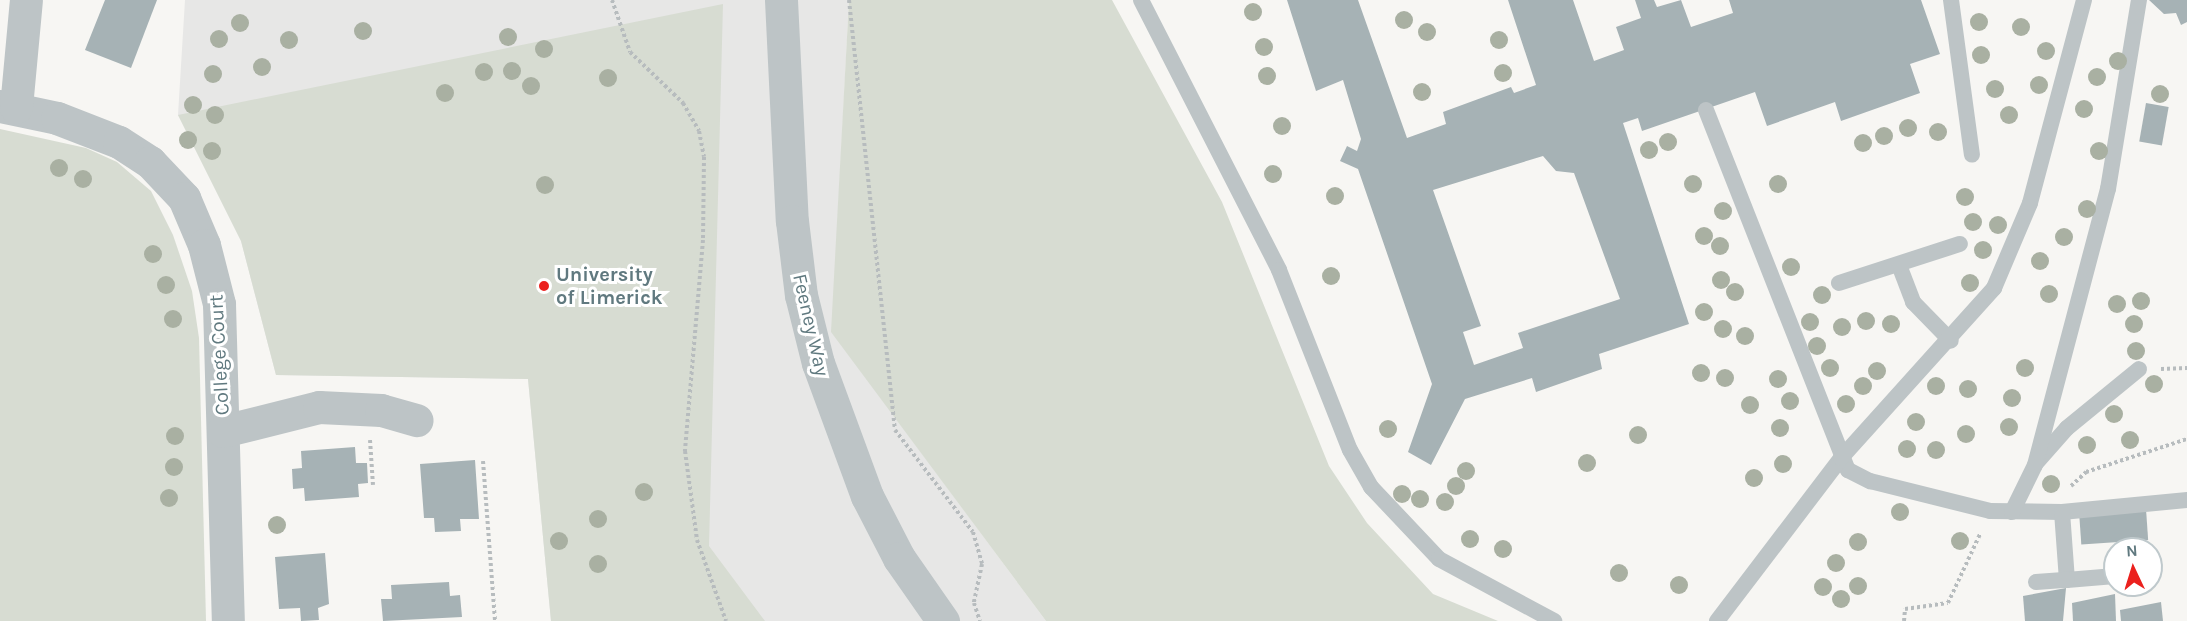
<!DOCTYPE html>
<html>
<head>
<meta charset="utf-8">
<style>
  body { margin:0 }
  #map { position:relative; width:2187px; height:621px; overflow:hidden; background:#f7f6f3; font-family:Karla,sans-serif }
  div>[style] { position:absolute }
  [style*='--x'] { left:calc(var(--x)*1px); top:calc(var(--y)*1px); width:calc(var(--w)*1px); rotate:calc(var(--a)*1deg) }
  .built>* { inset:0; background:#e7e7e6 }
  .green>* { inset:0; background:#d7dcd2 }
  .building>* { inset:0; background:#a6b2b5; transform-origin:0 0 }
  .path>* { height:4px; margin-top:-2px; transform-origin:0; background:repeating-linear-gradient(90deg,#b7bcbe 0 3px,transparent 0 6px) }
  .lane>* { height:16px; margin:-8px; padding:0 8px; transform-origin:8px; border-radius:8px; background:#bdc4c6 }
  .street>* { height:33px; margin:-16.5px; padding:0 16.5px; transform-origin:16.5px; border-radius:16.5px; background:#bdc4c6 }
  .trees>* { width:18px; height:18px; margin:-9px; border-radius:50%; background:#a9b0a2 }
  .dots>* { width:16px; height:16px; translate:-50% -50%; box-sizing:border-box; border:3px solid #fff; border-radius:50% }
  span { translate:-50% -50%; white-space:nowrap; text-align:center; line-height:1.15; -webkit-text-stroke:6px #fff; paint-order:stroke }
  .poi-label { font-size:20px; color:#60797f; font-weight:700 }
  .left { translate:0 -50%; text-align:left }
  .street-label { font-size:20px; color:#60797f }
  .north { position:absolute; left:2103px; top:537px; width:60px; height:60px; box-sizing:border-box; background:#fff; border:2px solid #bfc9cc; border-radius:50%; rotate:356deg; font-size:16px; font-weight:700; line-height:24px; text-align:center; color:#60797f }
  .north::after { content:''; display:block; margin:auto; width:21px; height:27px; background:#eb211e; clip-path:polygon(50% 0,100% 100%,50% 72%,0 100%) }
</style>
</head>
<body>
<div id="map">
  <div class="built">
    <i style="clip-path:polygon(185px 0,849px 0,832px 332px,1046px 621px,551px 621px,528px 379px,276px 375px,241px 241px,178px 115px)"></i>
  </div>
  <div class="green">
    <i style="clip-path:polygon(849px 0,1112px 0,1222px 202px,1329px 466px,1367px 523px,1433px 594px,1498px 621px,1046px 621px,831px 332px)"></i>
    <i style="clip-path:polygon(723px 4px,709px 546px,765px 621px,551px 621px,528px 379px,276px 375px,241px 241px,178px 115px)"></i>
    <i style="clip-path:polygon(0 129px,86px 148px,117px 162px,151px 191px,173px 235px,192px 291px,199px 338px,206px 621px,0 621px)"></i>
  </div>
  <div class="building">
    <i style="clip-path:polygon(105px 0,157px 0,131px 68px,85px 50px)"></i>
    <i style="clip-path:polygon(evenodd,1287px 0,1358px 0,1407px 138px,1446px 124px,1443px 112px,1511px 87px,1514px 93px,1536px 85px,1508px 0,1573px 0,1594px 61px,1624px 50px,1616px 27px,1641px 18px,1635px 0,1654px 0,1657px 7px,1681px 0,1691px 27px,1733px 13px,1729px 0,1921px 0,1940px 54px,1910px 64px,1920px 93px,1841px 121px,1835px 102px,1767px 126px,1755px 92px,1642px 131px,1638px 118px,1623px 123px,1689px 324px,1599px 354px,1602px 369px,1536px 392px,1532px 378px,1465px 399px,1431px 465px,1408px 452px,1432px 384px,1358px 169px,1340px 161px,1347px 146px,1357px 151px,1361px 139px,1343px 80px,1316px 91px,1287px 0,1543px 156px,1556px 171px,1574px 173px,1620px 299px,1518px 333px,1523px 348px,1474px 365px,1463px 332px,1481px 326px,1433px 190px,1543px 156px)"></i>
    <i style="clip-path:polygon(2149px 0,2187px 0,2187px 22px,2181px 25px,2176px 13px,2164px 14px)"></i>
    <i style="left:2146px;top:103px;width:23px;height:39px;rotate:10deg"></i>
    <i style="clip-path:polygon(355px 447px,356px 463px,367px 463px,368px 483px,358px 484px,359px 497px,305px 501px,304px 488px,293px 489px,292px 469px,302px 468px,301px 451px)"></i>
    <i style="clip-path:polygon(475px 460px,479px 519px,460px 519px,461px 531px,435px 532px,434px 518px,424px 518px,420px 464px)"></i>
    <i style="left:2146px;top:509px;width:31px;height:67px;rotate:86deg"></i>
    <i style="clip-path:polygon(325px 553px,329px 604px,318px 608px,319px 620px,301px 621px,300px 608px,279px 609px,275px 557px)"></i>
    <i style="clip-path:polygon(449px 582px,450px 596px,460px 595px,462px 617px,383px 621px,381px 599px,392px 599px,391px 585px)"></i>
    <i style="clip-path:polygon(2066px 588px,2063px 621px,2025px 621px,2023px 596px)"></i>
    <i style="clip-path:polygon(2115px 594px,2116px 621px,2073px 621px,2072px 603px)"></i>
    <i style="clip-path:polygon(2161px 602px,2163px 621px,2121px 621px,2120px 610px)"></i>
  </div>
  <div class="path">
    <i style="--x:612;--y:0;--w:55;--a:70.9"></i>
    <i style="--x:630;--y:52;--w:74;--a:43.9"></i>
    <i style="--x:683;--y:103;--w:32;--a:60"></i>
    <i style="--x:699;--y:131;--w:26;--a:79"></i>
    <i style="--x:704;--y:157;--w:83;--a:90.7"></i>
    <i style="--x:703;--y:240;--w:212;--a:94.9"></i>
    <i style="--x:685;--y:451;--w:90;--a:82.3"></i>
    <i style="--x:697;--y:540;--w:86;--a:70.3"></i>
    <i style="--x:849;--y:0;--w:432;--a:83.9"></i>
    <i style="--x:895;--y:430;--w:128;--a:52.6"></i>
    <i style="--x:973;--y:532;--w:33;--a:74"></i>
    <i style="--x:982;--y:564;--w:40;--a:102"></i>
    <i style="--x:974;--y:603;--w:19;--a:72"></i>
    <i style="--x:2161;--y:369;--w:26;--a:-2"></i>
    <i style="--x:370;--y:440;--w:45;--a:86.2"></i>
    <i style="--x:483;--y:461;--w:160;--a:85.7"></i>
    <i style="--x:2071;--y:486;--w:21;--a:-43"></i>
    <i style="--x:2086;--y:472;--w:106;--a:-18.1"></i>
    <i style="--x:1904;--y:621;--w:12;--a:-85"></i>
    <i style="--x:1905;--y:609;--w:43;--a:-7.9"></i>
    <i style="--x:1948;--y:603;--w:76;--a:-65.1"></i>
  </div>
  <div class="lane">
    <i style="--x:1141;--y:0;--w:303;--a:62.9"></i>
    <i style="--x:1279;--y:270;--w:193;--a:68.5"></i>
    <i style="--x:1350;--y:450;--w:43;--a:60.4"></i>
    <i style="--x:1371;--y:487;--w:99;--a:46.6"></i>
    <i style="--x:1439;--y:559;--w:131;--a:28.3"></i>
    <i style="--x:1951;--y:0;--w:156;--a:82.3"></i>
    <i style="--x:1706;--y:110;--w:387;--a:68.5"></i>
    <i style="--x:1848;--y:470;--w:25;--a:27"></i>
    <i style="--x:1870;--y:481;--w:124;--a:14"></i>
    <i style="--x:1990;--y:511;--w:72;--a:0.8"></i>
    <i style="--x:2062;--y:512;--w:126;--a:-5.5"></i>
    <i style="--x:1899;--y:265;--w:40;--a:69"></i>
    <i style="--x:1913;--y:302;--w:54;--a:45.7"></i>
    <i style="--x:1839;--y:283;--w:127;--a:-17.9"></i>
    <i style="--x:2037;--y:462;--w:45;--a:-48.6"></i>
    <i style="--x:2067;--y:428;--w:93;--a:-39.3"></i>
    <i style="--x:2012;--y:512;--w:52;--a:-63.9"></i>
    <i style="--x:2035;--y:465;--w:285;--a:-75.2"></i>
    <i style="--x:2108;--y:189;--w:192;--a:-80.7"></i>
    <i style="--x:2062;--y:512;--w:68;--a:85.8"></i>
    <i style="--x:2067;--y:580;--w:48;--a:-4.8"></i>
    <i style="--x:2036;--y:582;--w:31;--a:-4"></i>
    <i style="--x:1717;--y:621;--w:205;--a:-52.7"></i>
    <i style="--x:1841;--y:458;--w:229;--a:-48"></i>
    <i style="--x:1994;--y:288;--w:92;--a:-67"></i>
    <i style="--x:2030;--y:203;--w:210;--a:-75.1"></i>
  </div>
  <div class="street">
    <i style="--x:781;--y:0;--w:221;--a:87.2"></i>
    <i style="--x:792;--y:221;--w:75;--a:83.1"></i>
    <i style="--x:801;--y:295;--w:70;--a:76"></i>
    <i style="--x:818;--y:363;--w:142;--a:69.8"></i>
    <i style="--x:867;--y:496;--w:70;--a:62.7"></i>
    <i style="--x:899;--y:558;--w:77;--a:55.1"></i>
    <i style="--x:0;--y:106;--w:58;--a:11.9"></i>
    <i style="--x:57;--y:118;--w:66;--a:21.2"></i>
    <i style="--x:119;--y:142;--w:37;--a:33"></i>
    <i style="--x:150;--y:162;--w:50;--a:46.6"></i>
    <i style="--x:184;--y:198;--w:51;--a:66.9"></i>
    <i style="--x:204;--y:245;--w:61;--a:75.7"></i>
    <i style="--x:219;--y:304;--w:317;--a:88.4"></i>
    <i style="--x:16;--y:107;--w:107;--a:-84.7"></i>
    <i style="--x:223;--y:431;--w:99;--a:-14"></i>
    <i style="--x:319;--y:407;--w:62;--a:2.8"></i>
    <i style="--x:381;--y:410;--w:37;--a:16"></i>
  </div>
  <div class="trees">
    <i style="left:1253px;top:12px"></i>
    <i style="left:1404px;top:20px"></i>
    <i style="left:1979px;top:22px"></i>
    <i style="left:240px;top:23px"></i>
    <i style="left:2021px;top:27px"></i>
    <i style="left:363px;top:31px"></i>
    <i style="left:1427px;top:32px"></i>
    <i style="left:508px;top:37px"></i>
    <i style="left:219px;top:39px"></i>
    <i style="left:289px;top:40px"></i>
    <i style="left:1499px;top:40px"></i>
    <i style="left:1264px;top:47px"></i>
    <i style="left:544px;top:49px"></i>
    <i style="left:2046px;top:51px"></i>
    <i style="left:1981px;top:55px"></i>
    <i style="left:2118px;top:61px"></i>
    <i style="left:262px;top:67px"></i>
    <i style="left:512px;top:71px"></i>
    <i style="left:484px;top:72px"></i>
    <i style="left:1503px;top:73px"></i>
    <i style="left:213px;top:74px"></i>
    <i style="left:1267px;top:76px"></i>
    <i style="left:2097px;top:77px"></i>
    <i style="left:608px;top:78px"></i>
    <i style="left:2039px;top:85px"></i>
    <i style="left:531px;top:86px"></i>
    <i style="left:1995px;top:89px"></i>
    <i style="left:1422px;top:92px"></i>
    <i style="left:445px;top:93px"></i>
    <i style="left:2160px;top:94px"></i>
    <i style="left:193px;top:105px"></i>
    <i style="left:2084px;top:109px"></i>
    <i style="left:215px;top:115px"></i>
    <i style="left:2009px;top:115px"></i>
    <i style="left:1282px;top:126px"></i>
    <i style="left:1908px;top:128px"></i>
    <i style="left:1938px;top:132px"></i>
    <i style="left:1884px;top:136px"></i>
    <i style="left:188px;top:140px"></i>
    <i style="left:1668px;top:142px"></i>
    <i style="left:1863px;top:143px"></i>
    <i style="left:1649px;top:150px"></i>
    <i style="left:212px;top:151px"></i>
    <i style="left:2099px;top:151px"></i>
    <i style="left:59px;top:168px"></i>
    <i style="left:1273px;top:174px"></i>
    <i style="left:83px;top:179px"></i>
    <i style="left:1693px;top:184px"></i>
    <i style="left:1778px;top:184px"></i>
    <i style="left:545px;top:185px"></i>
    <i style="left:1335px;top:196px"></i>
    <i style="left:1965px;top:197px"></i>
    <i style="left:2087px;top:209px"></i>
    <i style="left:1723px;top:211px"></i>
    <i style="left:1973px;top:222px"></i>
    <i style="left:1998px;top:225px"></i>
    <i style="left:1704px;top:236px"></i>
    <i style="left:2064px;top:237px"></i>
    <i style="left:1720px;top:246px"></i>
    <i style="left:1983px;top:250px"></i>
    <i style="left:153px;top:254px"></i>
    <i style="left:2040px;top:261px"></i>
    <i style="left:1791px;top:267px"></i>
    <i style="left:1331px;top:276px"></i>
    <i style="left:1721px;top:280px"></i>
    <i style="left:1970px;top:283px"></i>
    <i style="left:166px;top:285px"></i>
    <i style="left:1735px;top:292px"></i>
    <i style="left:2049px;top:294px"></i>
    <i style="left:1822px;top:295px"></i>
    <i style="left:2141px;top:301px"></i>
    <i style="left:2117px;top:304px"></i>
    <i style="left:1704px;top:312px"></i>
    <i style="left:173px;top:319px"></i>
    <i style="left:1866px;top:321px"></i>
    <i style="left:1810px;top:322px"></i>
    <i style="left:1891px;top:324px"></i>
    <i style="left:2134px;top:324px"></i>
    <i style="left:1842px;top:327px"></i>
    <i style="left:1723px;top:329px"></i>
    <i style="left:1745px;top:336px"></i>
    <i style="left:1817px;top:346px"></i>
    <i style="left:2136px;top:351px"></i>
    <i style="left:1830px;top:368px"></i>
    <i style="left:2025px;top:368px"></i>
    <i style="left:1877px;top:371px"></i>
    <i style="left:1701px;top:373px"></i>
    <i style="left:1725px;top:378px"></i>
    <i style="left:1778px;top:379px"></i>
    <i style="left:2154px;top:384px"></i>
    <i style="left:1863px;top:386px"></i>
    <i style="left:1936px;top:386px"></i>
    <i style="left:1968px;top:389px"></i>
    <i style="left:2012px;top:398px"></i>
    <i style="left:1790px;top:401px"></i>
    <i style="left:1846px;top:404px"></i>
    <i style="left:1750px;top:405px"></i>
    <i style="left:2114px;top:414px"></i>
    <i style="left:1916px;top:422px"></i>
    <i style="left:2009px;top:427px"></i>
    <i style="left:1780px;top:428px"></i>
    <i style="left:1388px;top:429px"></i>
    <i style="left:1966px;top:434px"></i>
    <i style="left:1638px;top:435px"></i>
    <i style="left:175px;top:436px"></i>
    <i style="left:2130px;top:440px"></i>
    <i style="left:2087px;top:445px"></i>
    <i style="left:1907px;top:449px"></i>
    <i style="left:1936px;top:450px"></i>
    <i style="left:1587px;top:463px"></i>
    <i style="left:1783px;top:464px"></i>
    <i style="left:174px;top:467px"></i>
    <i style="left:1466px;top:471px"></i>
    <i style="left:1754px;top:478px"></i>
    <i style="left:2051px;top:484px"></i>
    <i style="left:1456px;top:486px"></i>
    <i style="left:644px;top:492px"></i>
    <i style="left:1402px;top:494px"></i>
    <i style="left:169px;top:498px"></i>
    <i style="left:1420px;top:499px"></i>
    <i style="left:1445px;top:502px"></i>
    <i style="left:1900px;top:512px"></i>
    <i style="left:598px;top:519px"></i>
    <i style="left:277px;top:525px"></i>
    <i style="left:1470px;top:539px"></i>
    <i style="left:559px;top:541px"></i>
    <i style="left:1960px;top:541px"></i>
    <i style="left:1858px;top:542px"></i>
    <i style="left:1503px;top:549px"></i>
    <i style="left:1836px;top:563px"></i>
    <i style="left:598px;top:564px"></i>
    <i style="left:1619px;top:573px"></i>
    <i style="left:1679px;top:585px"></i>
    <i style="left:1858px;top:586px"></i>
    <i style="left:1823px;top:587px"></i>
    <i style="left:1841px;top:599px"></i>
  </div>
  <div class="dots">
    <i style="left:544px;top:286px;background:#eb211e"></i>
  </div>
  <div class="poi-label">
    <span class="left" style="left:556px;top:286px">University<br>of Limerick</span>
  </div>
  <div class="street-label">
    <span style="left:811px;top:325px;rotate:77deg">Feeney Way</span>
    <span style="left:219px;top:355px;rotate:-93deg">College Court</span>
  </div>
  <div class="north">N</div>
</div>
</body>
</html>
